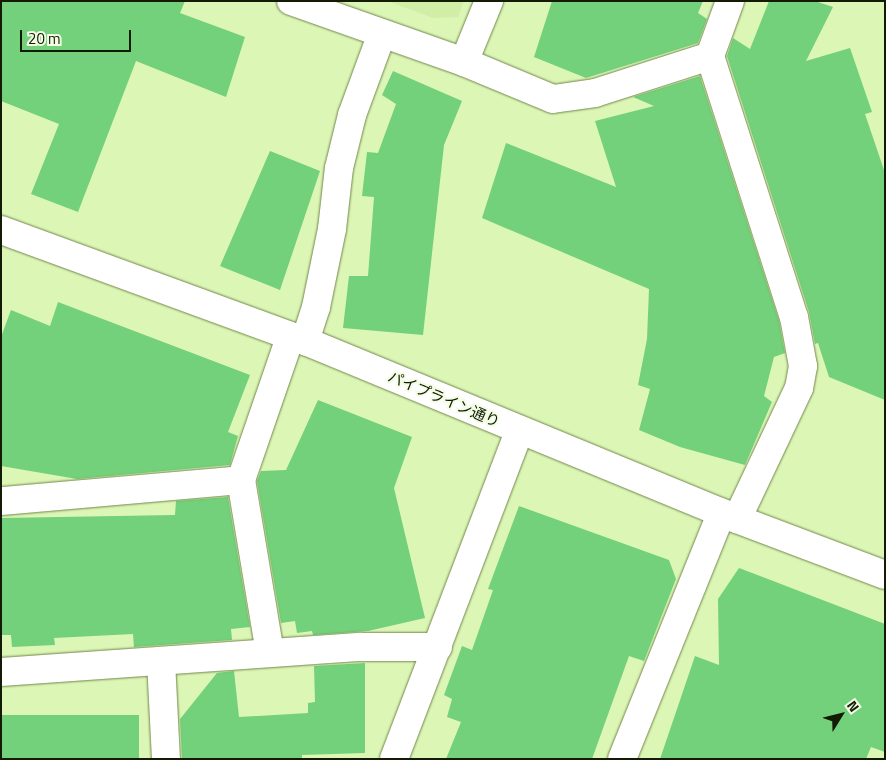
<!DOCTYPE html>
<html>
<head>
<meta charset="utf-8">
<style>
  body { margin:0 }
  #map { position:relative; width:886px; height:760px; overflow:hidden; background:#dcf6b6; font-family:"Titillium Web","Noto Sans JP",sans-serif }
  div>[style] { position:absolute }
  [style*='--x'] { left:calc(var(--x)*1px); top:calc(var(--y)*1px); width:calc(var(--w)*1px); rotate:calc(var(--a)*1deg) }
  .built>* { inset:0; background:#d2eea6 }
  .building>* { inset:0; background:#73d07b; transform-origin:0 0 }
  .roads { filter:drop-shadow(0 0 1px #71874b) drop-shadow(0 0 1px #71874b) }
  .street>* { height:28px; margin:-14px; padding:0 14px; transform-origin:14px; border-radius:14px; background:#fff }
  .secondary>* { height:28px; margin:-14px; padding:0 14px; transform-origin:14px; border-radius:14px; background:#fff }
  span { translate:-50% -50%; white-space:nowrap; text-align:center; line-height:1.15; -webkit-text-stroke:4px #f2fde4; paint-order:stroke }
  .street-label { font-size:15px; color:#131b04 }
  .frame { position:absolute; inset:0; border:2px solid #131b04; pointer-events:none }
  .north { position:absolute; left:816px; top:690px; width:50px; height:50px; -webkit-text-stroke:4px #f2fde4; paint-order:stroke; rotate:54deg; font-size:14px; font-weight:700; line-height:20px; text-align:center; color:#131b04 }
  .north::after { content:''; display:block; margin:auto; width:18px; height:22px; background:#131b04; clip-path:polygon(50% 0,100% 100%,50% 72%,0 100%) }
  .scale { position:absolute; left:20px; top:30px; width:111px; height:22px; box-sizing:border-box; border:2px solid #131b04; border-top:0; padding-left:6px; font-size:15px; line-height:18px; white-space:nowrap; color:#131b04; -webkit-text-stroke:4px #f2fde4; paint-order:stroke }
</style>
</head>
<body>
<div id="map">
  <div class="built">
    <i style="clip-path:polygon(387px 1px,464px 1px,458px 17px,433px 18px)"></i>
  </div>
  <div class="building">
    <i style="clip-path:polygon(1px 1px,185px 1px,180px 13px,245px 37px,226px 97px,136px 61px,78px 212px,31px 194px,59px 124px,1px 101px)"></i>
    <i style="clip-path:polygon(552px 1px,703px 1px,698px 13px,707px 19px,698px 43px,586px 78px,534px 57px)"></i>
    <i style="clip-path:polygon(769px 1px,815px 1px,833px 7px,806px 61px,850px 48px,872px 112px,865px 114px,885px 173px,885px 400px,829px 377px,818px 343px,815px 344px,809px 312px,727px 56px,733px 38px,750px 49px)"></i>
    <i style="clip-path:polygon(393px 71px,462px 101px,444px 145px,423px 335px,343px 328px,349px 276px,368px 276px,374px 197px,362px 196px,367px 152px,378px 153px,396px 104px,382px 95px)"></i>
    <i style="clip-path:polygon(700px 76px,779px 321px,785px 353px,774px 357px,764px 396px,772px 402px,745px 465px,680px 447px,639px 430px,650px 389px,638px 385px,647px 339px,649px 289px,482px 218px,506px 143px,616px 187px,595px 121px,654px 106px,633px 97px)"></i>
    <i style="clip-path:polygon(270px 151px,320px 171px,280px 290px,220px 266px)"></i>
    <i style="clip-path:polygon(58px 302px,250px 375px,228px 432px,238px 436px,230px 465px,77px 479px,1px 466px,1px 337px,11px 310px,50px 326px)"></i>
    <i style="clip-path:polygon(318px 400px,412px 437px,394px 488px,425px 618px,368px 631px,313px 635px,312px 631px,297px 633px,295px 621px,281px 623px,257px 481px,261px 471px,286px 470px)"></i>
    <i style="clip-path:polygon(228px 497px,250px 627px,231px 629px,232px 640px,134px 647px,133px 634px,54px 638px,55px 645px,12px 647px,11px 635px,1px 635px,1px 518px,175px 515px,176px 501px)"></i>
    <i style="clip-path:polygon(519px 506px,669px 560px,676px 579px,644px 661px,629px 656px,592px 759px,446px 759px,461px 722px,447px 717px,452px 699px,444px 695px,462px 646px,472px 650px,493px 590px,488px 589px)"></i>
    <i style="clip-path:polygon(739px 568px,885px 624px,885px 752px,871px 747px,866px 759px,660px 759px,695px 656px,719px 665px,718px 599px)"></i>
    <i style="clip-path:polygon(365px 663px,365px 753px,302px 755px,302px 759px,182px 759px,180px 719px,217px 673px,234px 671px,239px 717px,308px 713px,308px 703px,315px 702px,314px 666px)"></i>
    <i style="left:139px;top:715px;width:44px;height:138px;rotate:90deg"></i>
  </div>
  <div class="roads">
    <div class="street">
      <i style="--x:291;--y:1;--w:183;--a:19.4"></i>
      <i style="--x:464;--y:62;--w:96;--a:22.6"></i>
      <i style="--x:553;--y:99;--w:42;--a:-8.1"></i>
      <i style="--x:595;--y:93;--w:121;--a:-17.8"></i>
      <i style="--x:730;--y:1;--w:59;--a:110"></i>
      <i style="--x:710;--y:56;--w:274;--a:72.2"></i>
      <i style="--x:794;--y:317;--w:50;--a:79.6"></i>
      <i style="--x:803;--y:366;--w:22;--a:100"></i>
      <i style="--x:799;--y:388;--w:145;--a:115.3"></i>
      <i style="--x:464;--y:62;--w:66;--a:-67.7"></i>
      <i style="--x:305;--y:341;--w:36;--a:-72"></i>
      <i style="--x:316;--y:307;--w:80;--a:-78.4"></i>
      <i style="--x:332;--y:229;--w:61;--a:-83.5"></i>
      <i style="--x:339;--y:168;--w:55;--a:-76.2"></i>
      <i style="--x:352;--y:115;--w:84;--a:-69.8"></i>
      <i style="--x:2;--y:501;--w:240;--a:-5"></i>
      <i style="--x:270;--y:653;--w:175;--a:-99.5"></i>
      <i style="--x:241;--y:480;--w:150;--a:-71"></i>
      <i style="--x:161;--y:661;--w:98;--a:87.1"></i>
      <i style="--x:1;--y:672;--w:361;--a:-4"></i>
      <i style="--x:361;--y:647;--w:77;--a:0"></i>
      <i style="--x:394;--y:759;--w:351;--a:-69.1"></i>
      <i style="--x:622;--y:759;--w:266;--a:-68"></i>
    </div>
    <div class="secondary">
      <i style="--x:1;--y:230;--w:324;--a:20.1"></i>
      <i style="--x:305;--y:341;--w:467;--a:22.4"></i>
      <i style="--x:737;--y:519;--w:158;--a:20.7"></i>
    </div>
  </div>
  <div class="street-label">
    <span style="left:444px;top:399px;rotate:23deg">パイプライン通り</span>
  </div>
  <div class="frame"></div>
  <div class="north">N</div>
  <div class="scale">20 m</div>
</div>
</body>
</html>
